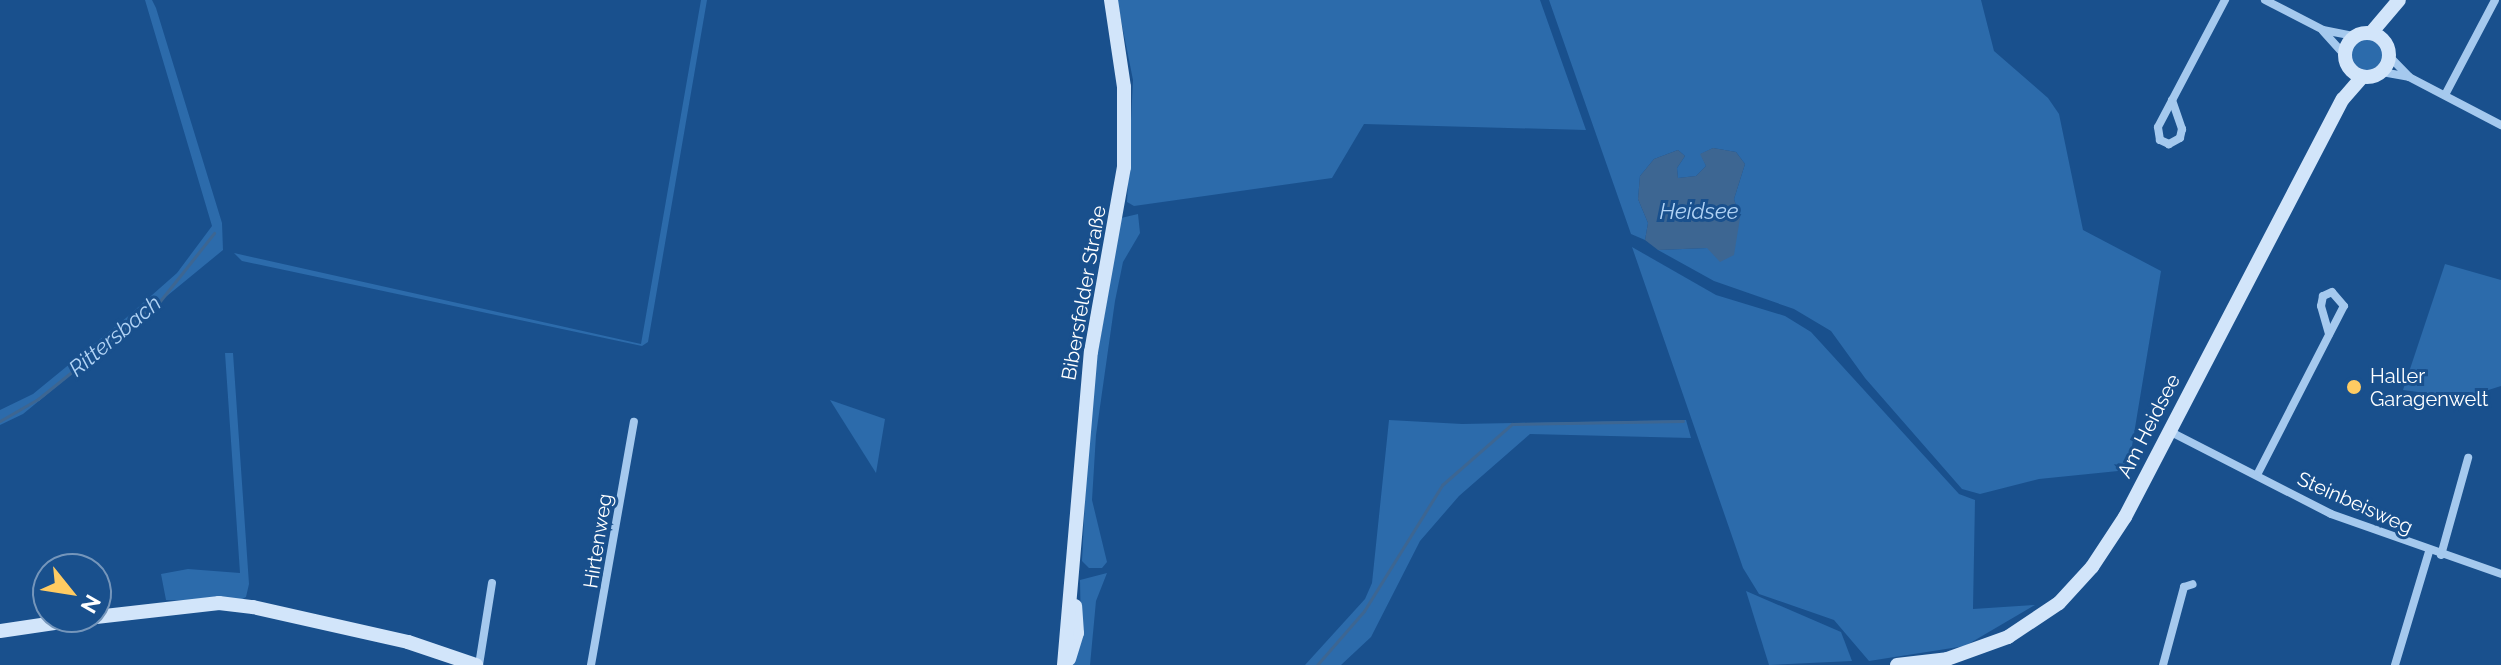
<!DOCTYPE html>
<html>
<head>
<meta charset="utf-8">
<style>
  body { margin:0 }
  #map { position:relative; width:2501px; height:665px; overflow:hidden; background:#19508d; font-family:Raleway,sans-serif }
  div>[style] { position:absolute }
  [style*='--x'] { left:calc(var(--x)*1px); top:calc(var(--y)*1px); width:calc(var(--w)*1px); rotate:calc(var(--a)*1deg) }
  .green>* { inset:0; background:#2c6bab }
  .round { border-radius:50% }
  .water>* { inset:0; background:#3d6692 }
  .stream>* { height:3px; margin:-1.5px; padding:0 1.5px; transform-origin:1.5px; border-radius:1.5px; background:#3d6692 }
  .street>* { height:8px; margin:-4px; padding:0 4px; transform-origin:4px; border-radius:4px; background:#a5c9ee }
  .secondary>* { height:14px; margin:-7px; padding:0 7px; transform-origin:7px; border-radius:7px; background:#d2e5fa }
  .secondary>.ring { margin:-7px; padding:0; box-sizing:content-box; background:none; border:14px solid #d2e5fa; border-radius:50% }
  .dots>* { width:22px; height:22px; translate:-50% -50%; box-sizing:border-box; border:4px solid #19508d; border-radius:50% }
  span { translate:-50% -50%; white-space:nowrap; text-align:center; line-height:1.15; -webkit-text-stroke:6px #19508d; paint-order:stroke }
  .street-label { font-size:20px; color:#fff }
  .poi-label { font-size:20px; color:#fff }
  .left { translate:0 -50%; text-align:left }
  .water-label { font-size:22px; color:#b1d3f5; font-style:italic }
  .north { position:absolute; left:32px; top:553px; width:80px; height:80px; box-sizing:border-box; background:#19508d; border:2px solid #7596bb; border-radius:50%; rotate:120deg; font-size:22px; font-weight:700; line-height:32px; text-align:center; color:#fff }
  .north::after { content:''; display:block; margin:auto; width:28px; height:36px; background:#ffcb62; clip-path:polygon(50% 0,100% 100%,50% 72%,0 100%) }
</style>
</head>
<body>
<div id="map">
  <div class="green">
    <i style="clip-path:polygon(145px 0,152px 0,156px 8px,222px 223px,223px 250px,23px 414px,0 425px,0 410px,33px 394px,126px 318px,177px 273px,212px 226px)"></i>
    <i style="clip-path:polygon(701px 0,707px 0,648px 342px,642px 346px,242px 261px,234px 253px,641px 344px)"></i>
    <i style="clip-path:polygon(1117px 0,1540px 0,1586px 130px,1364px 124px,1332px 178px,1134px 206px,1127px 202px,1133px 80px)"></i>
    <i style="clip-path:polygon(1549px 0,1981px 0,1994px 51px,2048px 98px,2059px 114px,2083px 230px,2161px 271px,2128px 470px,2039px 479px,1980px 494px,1962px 489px,1865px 378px,1831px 331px,1794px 309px,1714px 281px,1658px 250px,1707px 248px,1740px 219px,1734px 199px,1745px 164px,1736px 152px,1713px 148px,1701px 154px,1706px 166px,1696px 176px,1678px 178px,1677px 168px,1685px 156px,1678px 150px,1654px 159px,1640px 176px,1638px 199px,1648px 223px,1645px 240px,1631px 234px)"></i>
    <i class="round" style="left:2351px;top:38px;width:32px;height:32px"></i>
    <i style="clip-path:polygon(1138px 214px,1140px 233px,1123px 262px,1115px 301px,1096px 435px,1092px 500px,1107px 562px,1102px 568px,1089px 568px,1082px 561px,1090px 398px,1121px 218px)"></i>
    <i style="clip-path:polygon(1632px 247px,1716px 295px,1785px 316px,1811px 332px,1959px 494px,1975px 500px,1973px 609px,2035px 605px,1965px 646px,1869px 661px,1834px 620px,1759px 594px,1743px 568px)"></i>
    <i style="clip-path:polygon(2445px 264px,2501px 280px,2501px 386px,2463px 398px,2403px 390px)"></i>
    <i style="clip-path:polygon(225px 353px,233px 353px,249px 584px,246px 597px,237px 602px,166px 600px,161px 574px,188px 569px,240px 573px)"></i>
    <i style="clip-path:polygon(830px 400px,885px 419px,876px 473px)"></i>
    <i style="clip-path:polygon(1389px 420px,1462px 424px,1686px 420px,1691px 438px,1530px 434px,1459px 496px,1420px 541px,1371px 637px,1341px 665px,1305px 665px,1365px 599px,1372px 583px)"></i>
    <i style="clip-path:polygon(1107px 573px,1096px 601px,1090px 665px,1072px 665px,1081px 635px,1080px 580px)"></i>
    <i style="clip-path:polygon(1746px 591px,1841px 632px,1852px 661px,1769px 665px)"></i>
  </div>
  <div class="water">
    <i style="clip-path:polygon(1713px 148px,1736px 152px,1745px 164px,1734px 199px,1740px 218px,1734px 255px,1720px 262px,1707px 248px,1658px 250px,1645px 240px,1648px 223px,1638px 199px,1640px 176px,1654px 159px,1678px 150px,1685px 156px,1677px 168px,1678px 178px,1696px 176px,1706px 166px,1700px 154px)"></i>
  </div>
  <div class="stream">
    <i style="--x:0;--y:421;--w:44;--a:-30.1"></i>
    <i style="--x:38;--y:399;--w:156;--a:-38.8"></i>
    <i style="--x:160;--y:301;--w:87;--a:-51.5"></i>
    <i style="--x:1317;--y:665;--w:72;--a:-49"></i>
    <i style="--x:1364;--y:611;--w:148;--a:-58.2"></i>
    <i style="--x:1442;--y:485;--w:93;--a:-41.1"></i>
    <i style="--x:1512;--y:424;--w:171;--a:-1"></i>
  </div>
  <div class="street">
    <i style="--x:2265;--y:0;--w:65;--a:27.3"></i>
    <i style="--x:2323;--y:30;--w:32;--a:11"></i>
    <i style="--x:2323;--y:31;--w:31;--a:48"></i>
    <i style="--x:2389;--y:56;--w:29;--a:46"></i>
    <i style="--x:2409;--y:77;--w:104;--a:27.6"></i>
    <i style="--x:2382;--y:72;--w:27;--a:10"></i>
    <i style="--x:2445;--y:95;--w:107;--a:-62.2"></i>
    <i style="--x:2172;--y:100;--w:31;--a:71"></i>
    <i style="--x:2182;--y:129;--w:9;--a:103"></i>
    <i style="--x:2180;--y:138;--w:13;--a:151"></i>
    <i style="--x:2169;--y:144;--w:10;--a:-156"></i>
    <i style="--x:2160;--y:140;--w:13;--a:-99"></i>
    <i style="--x:2158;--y:127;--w:144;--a:-62.2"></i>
    <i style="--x:2169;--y:431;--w:182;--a:27.1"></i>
    <i style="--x:2331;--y:514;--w:180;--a:19.4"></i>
    <i style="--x:2257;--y:475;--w:190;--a:-62.8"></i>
    <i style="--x:2344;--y:306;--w:18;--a:-131"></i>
    <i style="--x:2332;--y:292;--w:10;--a:156"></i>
    <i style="--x:2323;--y:296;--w:10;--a:101"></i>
    <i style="--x:2321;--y:306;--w:29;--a:74"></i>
    <i style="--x:2441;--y:555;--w:101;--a:-74.4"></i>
    <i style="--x:479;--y:665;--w:83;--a:-81"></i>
    <i style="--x:591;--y:665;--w:247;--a:-80"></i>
    <i style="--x:2163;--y:665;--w:81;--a:-74.9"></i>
    <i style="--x:2184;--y:587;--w:9;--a:-18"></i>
    <i style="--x:2395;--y:665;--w:118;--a:-73.3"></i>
  </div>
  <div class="secondary">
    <i class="ring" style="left:2345px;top:33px;width:30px;height:30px"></i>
    <i style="--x:2371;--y:33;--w:43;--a:-49.7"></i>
    <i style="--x:96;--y:617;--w:124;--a:-6.5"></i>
    <i style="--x:219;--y:603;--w:34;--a:7"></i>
    <i style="--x:253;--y:607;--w:159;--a:12.7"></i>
    <i style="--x:408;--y:642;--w:72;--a:18.7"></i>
    <i style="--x:0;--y:631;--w:96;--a:-8.4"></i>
    <i style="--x:1069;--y:659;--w:27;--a:-73"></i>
    <i style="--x:1077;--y:633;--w:27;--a:-94"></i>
    <i style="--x:1064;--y:665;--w:314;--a:-85.1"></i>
    <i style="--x:1091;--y:352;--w:188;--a:-79.9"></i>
    <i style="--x:1124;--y:167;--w:80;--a:-90"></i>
    <i style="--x:1124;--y:87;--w:88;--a:-98.5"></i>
    <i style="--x:1897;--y:665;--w:50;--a:-6.8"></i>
    <i style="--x:1947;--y:659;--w:65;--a:-19.8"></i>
    <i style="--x:2008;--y:637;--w:61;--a:-33.7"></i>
    <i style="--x:2059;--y:603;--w:49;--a:-47.5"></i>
    <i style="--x:2092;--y:567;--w:60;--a:-56.6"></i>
    <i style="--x:2125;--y:517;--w:471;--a:-62.5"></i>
    <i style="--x:2343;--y:99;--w:29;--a:-49"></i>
  </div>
  <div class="dots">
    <i style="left:2354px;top:387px;background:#ffcb62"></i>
  </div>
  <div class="street-label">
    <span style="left:1084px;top:293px;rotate:-80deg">Bibersfelder Straße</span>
    <span style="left:2149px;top:426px;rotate:-63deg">Am Heidsee</span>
    <span style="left:2355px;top:503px;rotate:24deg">Steinbeisweg</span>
    <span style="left:598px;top:541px;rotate:-81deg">Hirtenweg</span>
  </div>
  <div class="poi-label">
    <span class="left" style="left:2370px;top:388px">Haller<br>Garagenwelt</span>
  </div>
  <div class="water-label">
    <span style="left:1699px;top:212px">Heidsee</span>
    <span style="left:115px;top:336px;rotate:-40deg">Rittersbach</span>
  </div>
  <div class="north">N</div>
</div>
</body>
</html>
